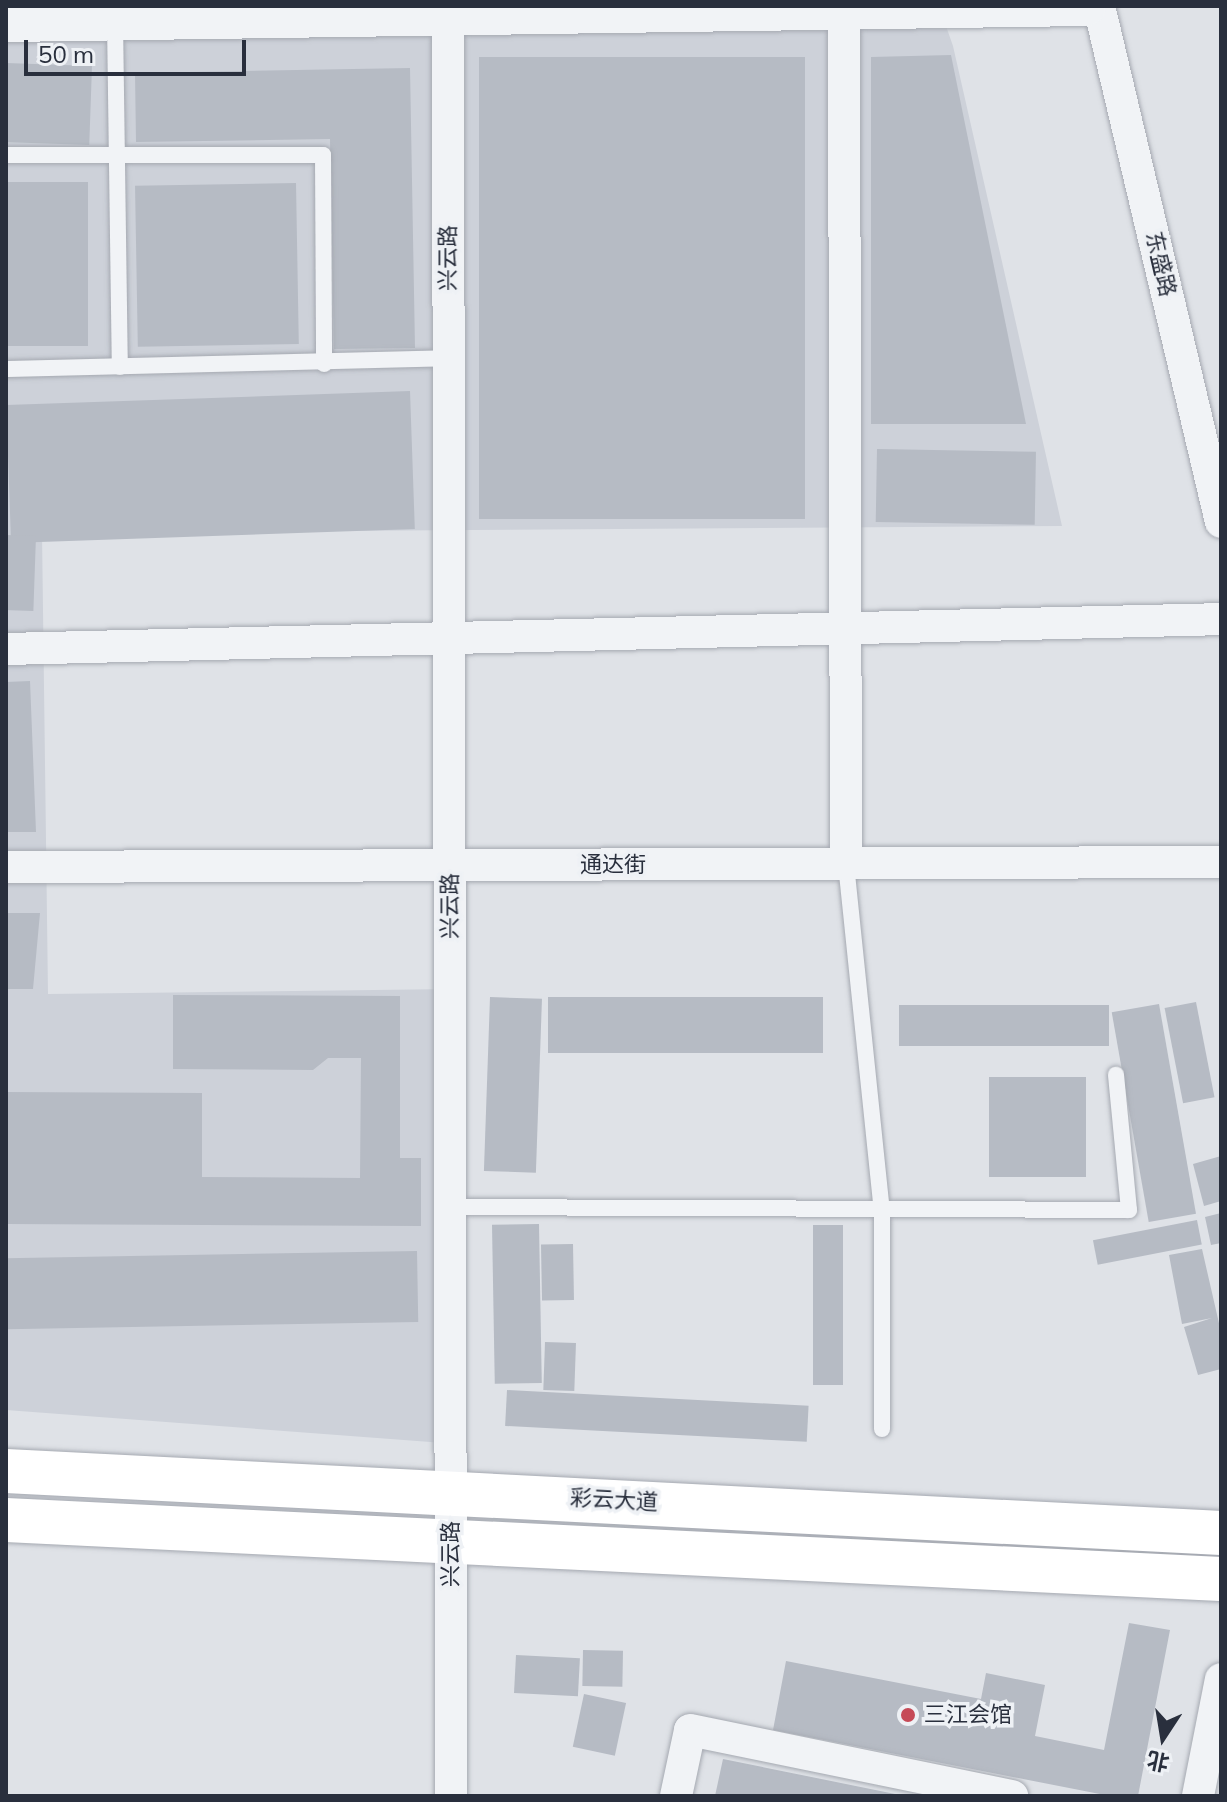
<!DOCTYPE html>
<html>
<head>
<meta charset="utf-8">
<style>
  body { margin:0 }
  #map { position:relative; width:1227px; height:1802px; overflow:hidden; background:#dfe2e7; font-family:Mulish,"Noto Sans SC",sans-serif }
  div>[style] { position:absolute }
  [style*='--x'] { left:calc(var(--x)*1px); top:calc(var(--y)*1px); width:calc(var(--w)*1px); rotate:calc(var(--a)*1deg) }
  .built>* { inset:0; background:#cdd1d9 }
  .building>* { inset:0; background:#b6bbc4; transform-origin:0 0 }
  .roads { filter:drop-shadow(0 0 2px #a5a9b1) drop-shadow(0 0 2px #a5a9b1) }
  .service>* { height:16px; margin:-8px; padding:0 8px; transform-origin:8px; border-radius:8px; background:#f1f3f6 }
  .minor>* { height:32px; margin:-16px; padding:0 16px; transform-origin:16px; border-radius:16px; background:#f1f3f6 }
  .tertiary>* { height:40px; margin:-20px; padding:0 20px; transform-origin:20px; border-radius:20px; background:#f1f3f6 }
  .secondary>* { height:44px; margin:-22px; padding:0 22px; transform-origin:22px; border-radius:22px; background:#fff }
  .dots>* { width:22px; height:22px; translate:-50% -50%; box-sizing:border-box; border:4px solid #eef1f5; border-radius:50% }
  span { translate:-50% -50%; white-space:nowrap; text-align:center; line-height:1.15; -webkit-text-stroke:7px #eef1f5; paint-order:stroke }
  .street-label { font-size:22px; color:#292f3d }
  .poi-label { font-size:22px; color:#292f3d }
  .left { translate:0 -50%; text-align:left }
  .frame { position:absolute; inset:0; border:8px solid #292f3d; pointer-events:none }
  .north { position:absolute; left:1123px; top:1698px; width:80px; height:80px; -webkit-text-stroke:6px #eef1f5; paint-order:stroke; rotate:192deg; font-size:22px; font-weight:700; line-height:32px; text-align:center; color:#292f3d }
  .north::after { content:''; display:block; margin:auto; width:28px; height:36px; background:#292f3d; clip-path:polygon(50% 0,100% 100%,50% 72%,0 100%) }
  .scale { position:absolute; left:24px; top:40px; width:222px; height:36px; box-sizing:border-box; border:4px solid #292f3d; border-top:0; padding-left:10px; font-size:24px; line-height:28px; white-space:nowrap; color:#292f3d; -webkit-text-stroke:6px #eef1f5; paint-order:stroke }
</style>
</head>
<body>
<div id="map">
  <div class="built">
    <i style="clip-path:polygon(6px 6px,939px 6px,953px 46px,1062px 526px,42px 533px,48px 994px,454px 989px,457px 1444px,6px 1410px)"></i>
  </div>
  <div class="building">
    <i style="clip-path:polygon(951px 55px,1026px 424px,871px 424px,871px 57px)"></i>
    <i style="left:479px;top:57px;width:326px;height:462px"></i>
    <i style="left:92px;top:66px;width:79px;height:86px;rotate:92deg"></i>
    <i style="clip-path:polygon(410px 68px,415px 348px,334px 349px,330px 139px,136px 142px,135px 73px)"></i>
    <i style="left:88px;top:182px;width:164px;height:82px;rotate:90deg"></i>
    <i style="left:296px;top:183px;width:161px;height:161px;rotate:89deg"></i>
    <i style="left:410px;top:391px;width:138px;height:404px;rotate:88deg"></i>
    <i style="left:877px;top:449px;width:159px;height:73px;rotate:1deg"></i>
    <i style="left:6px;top:535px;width:30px;height:75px;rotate:2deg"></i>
    <i style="clip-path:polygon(30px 681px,36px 832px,6px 832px,6px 682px)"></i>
    <i style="clip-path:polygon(6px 913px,40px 913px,33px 989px,6px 989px)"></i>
    <i style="clip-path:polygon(173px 995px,400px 996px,400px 1158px,421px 1158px,421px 1226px,6px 1224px,6px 1092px,202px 1093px,202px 1177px,360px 1178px,361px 1058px,328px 1058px,313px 1070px,173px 1069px)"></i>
    <i style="left:490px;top:997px;width:52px;height:174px;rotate:2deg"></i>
    <i style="left:823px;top:997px;width:56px;height:275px;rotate:90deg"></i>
    <i style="left:1196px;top:1002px;width:97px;height:32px;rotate:79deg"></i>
    <i style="left:1159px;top:1004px;width:213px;height:48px;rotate:80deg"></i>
    <i style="left:899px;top:1005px;width:210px;height:41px"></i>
    <i style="left:989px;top:1077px;width:97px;height:100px"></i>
    <i style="clip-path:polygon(1221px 1156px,1221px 1201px,1204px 1206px,1193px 1164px)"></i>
    <i style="clip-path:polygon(1221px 1213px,1221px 1243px,1211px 1245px,1205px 1217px)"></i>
    <i style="left:1197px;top:1220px;width:25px;height:106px;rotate:79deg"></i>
    <i style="left:539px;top:1224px;width:159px;height:47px;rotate:89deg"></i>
    <i style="left:813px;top:1225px;width:30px;height:160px"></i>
    <i style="left:573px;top:1244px;width:56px;height:32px;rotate:89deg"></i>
    <i style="clip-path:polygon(1202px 1249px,1221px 1332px,1221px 1369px,1198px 1375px,1184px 1327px,1212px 1318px,1182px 1324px,1169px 1255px)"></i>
    <i style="left:417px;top:1251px;width:71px;height:411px;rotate:89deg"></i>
    <i style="left:545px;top:1342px;width:31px;height:48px;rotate:2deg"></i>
    <i style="left:507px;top:1390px;width:302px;height:36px;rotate:3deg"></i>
    <i style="clip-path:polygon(1129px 1623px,1170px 1630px,1138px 1796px,1110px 1796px,773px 1730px,786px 1661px,981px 1699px,986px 1673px,1045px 1685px,1035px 1736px,1104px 1750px)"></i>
    <i style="left:583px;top:1650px;width:40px;height:36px;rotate:1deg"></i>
    <i style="left:516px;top:1655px;width:64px;height:38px;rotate:3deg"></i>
    <i style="left:584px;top:1694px;width:43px;height:54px;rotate:12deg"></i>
    <i style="clip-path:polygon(723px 1759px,900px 1795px,900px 1796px,715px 1796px)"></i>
  </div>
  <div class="roads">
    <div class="service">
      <i style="--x:115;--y:21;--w:346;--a:89.2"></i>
      <i style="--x:6;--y:155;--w:317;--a:0"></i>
      <i style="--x:323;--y:155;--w:209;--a:89.7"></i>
      <i style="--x:6;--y:369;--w:443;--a:-1.4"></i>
      <i style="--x:846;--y:864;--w:349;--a:84.1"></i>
      <i style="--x:882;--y:1211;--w:218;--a:90"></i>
      <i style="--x:450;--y:1207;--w:679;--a:0.25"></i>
      <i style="--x:1129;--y:1210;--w:136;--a:-95.5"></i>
    </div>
    <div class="minor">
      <i style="--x:1099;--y:6;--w:530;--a:76.7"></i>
      <i style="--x:844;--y:10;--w:854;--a:89.87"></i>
      <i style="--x:448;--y:16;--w:1780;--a:89.9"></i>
      <i style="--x:6;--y:649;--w:1215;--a:-1.41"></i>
      <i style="--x:6;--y:867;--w:1215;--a:-0.24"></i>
      <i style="--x:676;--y:1796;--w:67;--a:-78"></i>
      <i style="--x:690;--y:1730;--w:329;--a:11.6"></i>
      <i style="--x:1198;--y:1796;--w:119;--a:-78.9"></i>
    </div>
    <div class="tertiary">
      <i style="--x:6;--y:22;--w:1080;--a:-0.85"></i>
    </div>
    <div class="secondary">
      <i style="--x:6;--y:1471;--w:1217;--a:2.92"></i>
      <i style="--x:6;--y:1520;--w:1216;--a:2.78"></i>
    </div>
  </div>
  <div class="dots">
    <i style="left:908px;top:1715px;background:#c64a57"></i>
  </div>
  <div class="street-label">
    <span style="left:448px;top:258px;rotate:-90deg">兴云路</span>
    <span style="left:1161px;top:264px;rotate:77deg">东盛路</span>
    <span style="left:613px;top:865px">通达街</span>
    <span style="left:450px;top:906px;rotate:-90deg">兴云路</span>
    <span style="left:614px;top:1500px;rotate:3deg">彩云大道</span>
    <span style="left:451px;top:1554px;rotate:-90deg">兴云路</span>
  </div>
  <div class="poi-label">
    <span class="left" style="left:924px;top:1715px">三江会馆</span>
  </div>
  <div class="frame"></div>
  <div class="north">北</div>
  <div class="scale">50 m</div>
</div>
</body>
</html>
